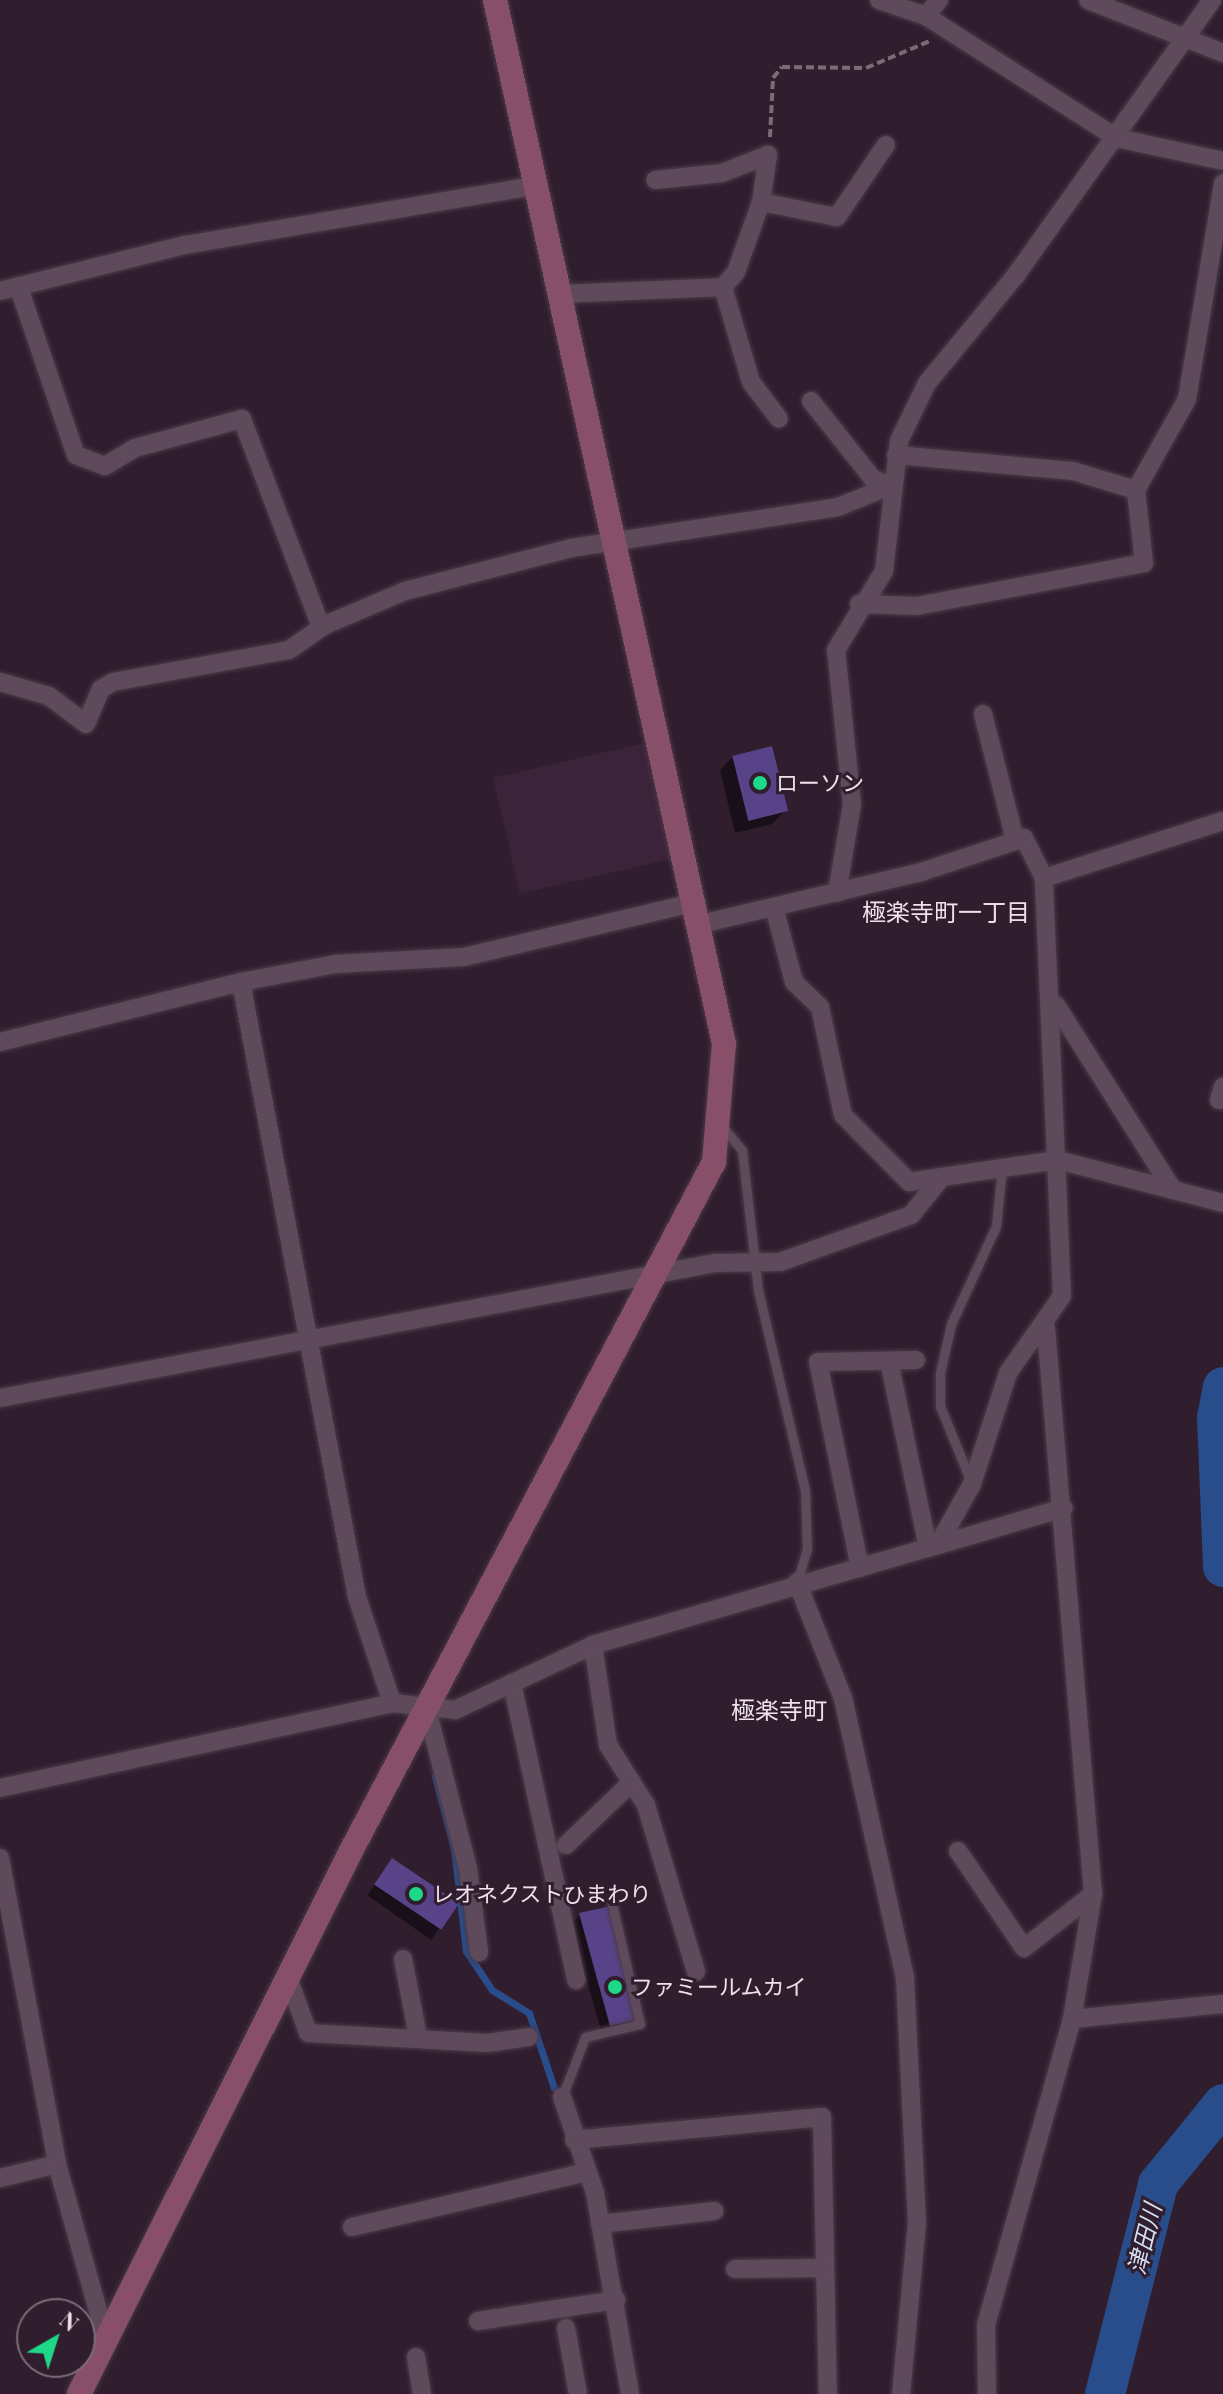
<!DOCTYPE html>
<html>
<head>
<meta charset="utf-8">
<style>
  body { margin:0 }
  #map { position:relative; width:1223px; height:2394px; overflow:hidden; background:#301d2e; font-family:"Playfair Display","Noto Sans JP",serif }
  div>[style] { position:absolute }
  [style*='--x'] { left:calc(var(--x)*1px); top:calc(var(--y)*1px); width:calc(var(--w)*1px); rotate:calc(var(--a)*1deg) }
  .built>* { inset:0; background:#3b2339; transform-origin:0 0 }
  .shadow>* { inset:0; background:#0007; transform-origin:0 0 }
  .stream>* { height:7px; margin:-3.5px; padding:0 3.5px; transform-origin:3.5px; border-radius:3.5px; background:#294c8a }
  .river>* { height:40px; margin:-20px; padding:0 20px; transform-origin:20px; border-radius:20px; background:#294c8a }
  .building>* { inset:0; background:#584388; transform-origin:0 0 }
  .path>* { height:4px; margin-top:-2px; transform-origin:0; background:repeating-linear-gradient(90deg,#7b6b79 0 8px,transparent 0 12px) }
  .roads { filter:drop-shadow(0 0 2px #4b3b49) drop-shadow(0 0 2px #4b3b49) }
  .lane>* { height:9px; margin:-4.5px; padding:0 4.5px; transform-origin:4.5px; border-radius:4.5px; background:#5f4a5c }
  .street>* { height:18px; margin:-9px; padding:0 9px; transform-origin:9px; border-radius:9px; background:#5f4a5c }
  .secondary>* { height:24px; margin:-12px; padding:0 12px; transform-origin:12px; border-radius:12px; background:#885068 }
  .dots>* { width:22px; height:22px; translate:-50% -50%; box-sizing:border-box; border:4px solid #301d2e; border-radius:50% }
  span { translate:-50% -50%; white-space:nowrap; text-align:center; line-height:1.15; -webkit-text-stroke:6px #301d2e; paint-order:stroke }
  .poi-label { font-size:22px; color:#eee1ec }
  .left { translate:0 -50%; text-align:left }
  .neighbourhood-label { font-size:24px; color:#eee1ec }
  .water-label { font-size:24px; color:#d2ddf0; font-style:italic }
  .north { position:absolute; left:16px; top:2298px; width:80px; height:80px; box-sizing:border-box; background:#301d2e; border:2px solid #7c6b7a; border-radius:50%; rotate:39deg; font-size:22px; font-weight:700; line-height:32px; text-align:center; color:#eee1ec }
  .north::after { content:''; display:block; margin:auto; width:28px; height:36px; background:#1fd887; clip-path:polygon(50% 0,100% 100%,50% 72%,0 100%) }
</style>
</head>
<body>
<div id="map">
  <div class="built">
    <i style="left:644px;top:743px;width:119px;height:155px;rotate:77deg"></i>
  </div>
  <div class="shadow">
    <i style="clip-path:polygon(733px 757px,786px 810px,772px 824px,735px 833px,720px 770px)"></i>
    <i style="left:392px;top:1860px;width:78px;height:43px;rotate:35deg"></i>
    <i style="clip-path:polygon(580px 1915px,635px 2020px,626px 2029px,602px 2034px,571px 1924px)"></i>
  </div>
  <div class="stream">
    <i style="--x:435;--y:1776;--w:74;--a:75.2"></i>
    <i style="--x:454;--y:1848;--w:104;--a:83.4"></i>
    <i style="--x:466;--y:1951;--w:47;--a:56.3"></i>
    <i style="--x:492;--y:1990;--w:44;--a:31.9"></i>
    <i style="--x:529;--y:2013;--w:79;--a:71.6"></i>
  </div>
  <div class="river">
    <i style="--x:1223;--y:1387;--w:31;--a:101"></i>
    <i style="--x:1217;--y:1417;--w:150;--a:87.7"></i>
    <i style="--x:1105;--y:2394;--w:217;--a:-75.8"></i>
    <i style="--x:1158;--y:2184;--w:103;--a:-50.9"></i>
  </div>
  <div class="building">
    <i style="left:772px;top:746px;width:67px;height:41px;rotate:76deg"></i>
    <i style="left:392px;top:1858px;width:81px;height:32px;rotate:34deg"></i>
    <i style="clip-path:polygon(611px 1906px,637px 2020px,610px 2026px,579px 1913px)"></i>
  </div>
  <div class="path">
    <i style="--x:770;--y:137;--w:59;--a:-87.1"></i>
    <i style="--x:773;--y:78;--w:14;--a:-51"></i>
    <i style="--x:782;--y:67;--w:84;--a:0.7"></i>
    <i style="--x:866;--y:68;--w:69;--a:-22.9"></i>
  </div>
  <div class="roads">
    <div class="lane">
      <i style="--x:721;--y:1125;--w:33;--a:50"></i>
      <i style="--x:742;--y:1150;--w:141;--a:83.5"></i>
      <i style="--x:758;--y:1290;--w:206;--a:76.8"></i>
      <i style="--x:805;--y:1491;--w:58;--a:88"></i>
      <i style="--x:807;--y:1549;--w:34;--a:107"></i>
      <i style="--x:971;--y:1482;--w:82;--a:-112.2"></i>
      <i style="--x:940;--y:1406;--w:33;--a:-90"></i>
      <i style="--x:940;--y:1373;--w:50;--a:-77.3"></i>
      <i style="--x:951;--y:1324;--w:108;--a:-65.3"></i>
      <i style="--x:996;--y:1226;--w:58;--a:-84.1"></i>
      <i style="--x:562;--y:2097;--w:64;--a:-69"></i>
      <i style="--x:585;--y:2037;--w:57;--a:-13.3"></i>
      <i style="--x:640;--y:2024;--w:128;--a:-103.1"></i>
    </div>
    <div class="street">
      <i style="--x:879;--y:0;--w:50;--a:18.8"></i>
      <i style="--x:926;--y:16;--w:227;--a:32.6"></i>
      <i style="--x:1117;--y:138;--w:108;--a:12.2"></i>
      <i style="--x:1088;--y:0;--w:145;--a:21.4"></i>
      <i style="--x:926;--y:16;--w:21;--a:-51"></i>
      <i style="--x:761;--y:202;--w:77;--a:11.2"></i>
      <i style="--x:837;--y:217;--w:87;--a:-55.8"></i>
      <i style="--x:723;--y:287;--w:99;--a:73.6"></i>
      <i style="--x:751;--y:382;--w:46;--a:52.9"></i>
      <i style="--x:19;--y:288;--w:176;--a:71.2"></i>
      <i style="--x:76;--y:455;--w:31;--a:21"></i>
      <i style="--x:105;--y:466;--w:35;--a:-31"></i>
      <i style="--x:135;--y:448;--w:111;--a:-15.2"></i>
      <i style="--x:242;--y:419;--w:222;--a:69.2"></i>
      <i style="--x:0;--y:291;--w:191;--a:-14"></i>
      <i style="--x:185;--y:245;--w:354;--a:-9.6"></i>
      <i style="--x:559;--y:294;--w:164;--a:-2.4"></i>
      <i style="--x:723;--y:287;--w:20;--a:-49"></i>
      <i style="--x:736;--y:272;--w:74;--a:-70.3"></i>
      <i style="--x:761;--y:202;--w:48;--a:-81.5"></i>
      <i style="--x:768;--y:155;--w:49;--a:158.6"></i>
      <i style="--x:722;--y:173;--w:67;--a:174"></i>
      <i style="--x:811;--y:401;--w:100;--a:51.5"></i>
      <i style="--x:873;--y:479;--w:18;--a:22"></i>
      <i style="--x:896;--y:455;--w:178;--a:5.2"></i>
      <i style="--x:1073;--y:471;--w:66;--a:16.8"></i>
      <i style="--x:859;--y:604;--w:58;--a:2"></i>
      <i style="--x:917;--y:606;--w:231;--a:-10.7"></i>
      <i style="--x:1144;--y:563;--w:73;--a:-96.3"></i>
      <i style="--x:1136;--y:490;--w:104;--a:-60.7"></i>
      <i style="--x:1187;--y:399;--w:219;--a:-80.5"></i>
      <i style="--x:0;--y:682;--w:51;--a:15.9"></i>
      <i style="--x:49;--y:696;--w:46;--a:37.1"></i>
      <i style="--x:86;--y:724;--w:38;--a:-67"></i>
      <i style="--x:101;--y:689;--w:14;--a:-30"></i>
      <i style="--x:113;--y:682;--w:179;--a:-10.3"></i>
      <i style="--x:289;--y:650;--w:44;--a:-34.8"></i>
      <i style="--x:325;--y:625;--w:87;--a:-23"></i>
      <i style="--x:405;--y:591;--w:171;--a:-14.5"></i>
      <i style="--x:571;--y:548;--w:270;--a:-8.7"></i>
      <i style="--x:838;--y:507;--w:56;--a:-22"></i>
      <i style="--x:983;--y:714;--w:130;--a:75.7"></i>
      <i style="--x:1044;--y:878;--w:188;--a:-17.7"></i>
      <i style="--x:837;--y:893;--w:90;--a:-80.4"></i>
      <i style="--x:852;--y:804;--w:155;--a:-95.9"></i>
      <i style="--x:836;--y:650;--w:92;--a:-58.7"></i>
      <i style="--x:884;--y:571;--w:131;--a:-83.4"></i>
      <i style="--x:899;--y:441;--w:64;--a:-64.2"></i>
      <i style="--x:927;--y:383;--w:140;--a:-50.5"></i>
      <i style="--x:1016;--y:275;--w:338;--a:-54.5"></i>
      <i style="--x:774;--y:907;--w:78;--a:75.1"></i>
      <i style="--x:794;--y:982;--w:36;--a:44"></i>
      <i style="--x:820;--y:1007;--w:110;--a:78"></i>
      <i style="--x:843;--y:1115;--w:94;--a:45.4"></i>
      <i style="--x:909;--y:1182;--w:33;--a:-9"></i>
      <i style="--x:241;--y:982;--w:626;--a:79.32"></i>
      <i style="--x:357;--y:1597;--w:112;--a:71.7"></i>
      <i style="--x:1056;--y:1005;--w:219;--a:57.7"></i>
      <i style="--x:0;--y:1042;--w:248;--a:-14"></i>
      <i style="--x:241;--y:982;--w:96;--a:-10.8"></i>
      <i style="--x:335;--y:964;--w:129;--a:-3.1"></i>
      <i style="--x:464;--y:957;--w:239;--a:-13.3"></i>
      <i style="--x:1219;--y:1100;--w:14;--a:-73"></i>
      <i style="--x:889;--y:1361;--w:191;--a:78.2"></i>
      <i style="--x:0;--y:1398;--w:728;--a:-10.69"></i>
      <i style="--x:715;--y:1263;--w:65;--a:-0.9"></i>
      <i style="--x:780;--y:1262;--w:139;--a:-19.7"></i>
      <i style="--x:911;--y:1215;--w:49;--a:-50.8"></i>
      <i style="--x:942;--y:1177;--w:61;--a:-8.5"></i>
      <i style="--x:1002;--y:1168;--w:57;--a:-8.1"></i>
      <i style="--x:1058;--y:1160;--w:171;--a:14.6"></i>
      <i style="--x:938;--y:1545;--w:131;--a:-16.4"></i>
      <i style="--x:860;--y:1568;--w:210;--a:-101.5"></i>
      <i style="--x:818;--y:1362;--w:98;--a:-1.2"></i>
      <i style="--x:797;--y:1582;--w:125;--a:68.4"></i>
      <i style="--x:843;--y:1698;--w:287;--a:77.5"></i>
      <i style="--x:905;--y:1978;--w:244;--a:87.2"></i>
      <i style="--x:917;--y:2222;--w:173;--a:95.3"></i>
      <i style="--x:593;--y:1645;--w:101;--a:81.5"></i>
      <i style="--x:608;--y:1745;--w:71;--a:57.7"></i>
      <i style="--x:646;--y:1805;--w:174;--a:73.3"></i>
      <i style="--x:512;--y:1683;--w:304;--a:77.8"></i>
      <i style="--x:427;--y:1710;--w:163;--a:75.5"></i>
      <i style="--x:468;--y:1868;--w:85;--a:82.5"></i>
      <i style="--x:0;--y:1788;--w:401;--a:-12.2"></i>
      <i style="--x:392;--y:1703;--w:63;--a:6.3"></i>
      <i style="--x:455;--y:1710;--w:153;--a:-25.2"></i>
      <i style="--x:593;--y:1645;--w:359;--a:-16.2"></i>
      <i style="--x:938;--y:1545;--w:70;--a:-60.9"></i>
      <i style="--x:972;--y:1484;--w:117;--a:-72"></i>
      <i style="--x:1008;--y:1373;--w:94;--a:-55"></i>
      <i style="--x:1062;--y:1296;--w:418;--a:-92.5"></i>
      <i style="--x:1044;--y:878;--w:45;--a:-116.6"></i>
      <i style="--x:1024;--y:838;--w:108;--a:161.7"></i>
      <i style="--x:921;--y:872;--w:226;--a:166.7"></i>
      <i style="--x:566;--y:1845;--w:91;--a:-43.7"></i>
      <i style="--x:958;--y:1851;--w:117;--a:55.8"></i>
      <i style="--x:1024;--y:1948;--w:88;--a:-38"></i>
      <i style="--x:0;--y:1858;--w:311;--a:79.4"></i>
      <i style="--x:403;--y:1959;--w:79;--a:79.1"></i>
      <i style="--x:288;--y:1977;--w:59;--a:70.3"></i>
      <i style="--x:308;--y:2033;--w:179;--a:3.2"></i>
      <i style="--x:487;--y:2043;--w:42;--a:-8.1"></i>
      <i style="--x:1072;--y:2019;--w:152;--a:-5.7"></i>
      <i style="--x:562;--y:2097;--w:102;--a:71"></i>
      <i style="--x:595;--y:2193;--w:204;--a:80.1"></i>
      <i style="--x:574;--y:2140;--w:249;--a:-5.3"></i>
      <i style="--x:822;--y:2117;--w:277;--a:88.8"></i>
      <i style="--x:0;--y:2178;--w:59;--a:-13.8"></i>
      <i style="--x:57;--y:2164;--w:183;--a:74.4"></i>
      <i style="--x:600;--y:2224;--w:115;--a:-6.5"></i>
      <i style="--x:352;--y:2227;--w:240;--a:-13.2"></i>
      <i style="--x:735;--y:2269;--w:90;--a:-0.6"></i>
      <i style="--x:478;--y:2321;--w:140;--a:-8.7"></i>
      <i style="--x:566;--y:2328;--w:67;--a:79.7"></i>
      <i style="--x:416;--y:2357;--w:37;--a:81"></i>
      <i style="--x:987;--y:2394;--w:69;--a:-90.8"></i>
      <i style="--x:986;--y:2325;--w:318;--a:-74.3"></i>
      <i style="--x:1072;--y:2019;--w:127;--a:-80.5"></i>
      <i style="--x:1093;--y:1894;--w:568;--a:-94.75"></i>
    </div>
    <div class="secondary">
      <i style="--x:79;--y:2394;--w:607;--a:-63.39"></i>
      <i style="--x:351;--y:1851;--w:779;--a:-62.22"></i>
      <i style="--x:714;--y:1162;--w:118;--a:-85.2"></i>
      <i style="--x:724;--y:1044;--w:1069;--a:-102.37"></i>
    </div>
  </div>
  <div class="dots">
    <i style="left:760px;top:783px;background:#1fd887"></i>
    <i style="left:416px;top:1894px;background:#1fd887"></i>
    <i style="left:615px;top:1987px;background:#1fd887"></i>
  </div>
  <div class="poi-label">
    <span class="left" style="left:776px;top:783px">ローソン</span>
    <span class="left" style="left:432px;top:1894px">レオネクストひまわり</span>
    <span class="left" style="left:631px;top:1987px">ファミールムカイ</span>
  </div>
  <div class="neighbourhood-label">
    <span style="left:946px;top:912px">極楽寺町一丁目</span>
    <span style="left:779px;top:1710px">極楽寺町</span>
  </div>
  <div class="water-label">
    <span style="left:1144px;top:2239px;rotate:-76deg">津田川</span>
  </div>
  <div class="north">N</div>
</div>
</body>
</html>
